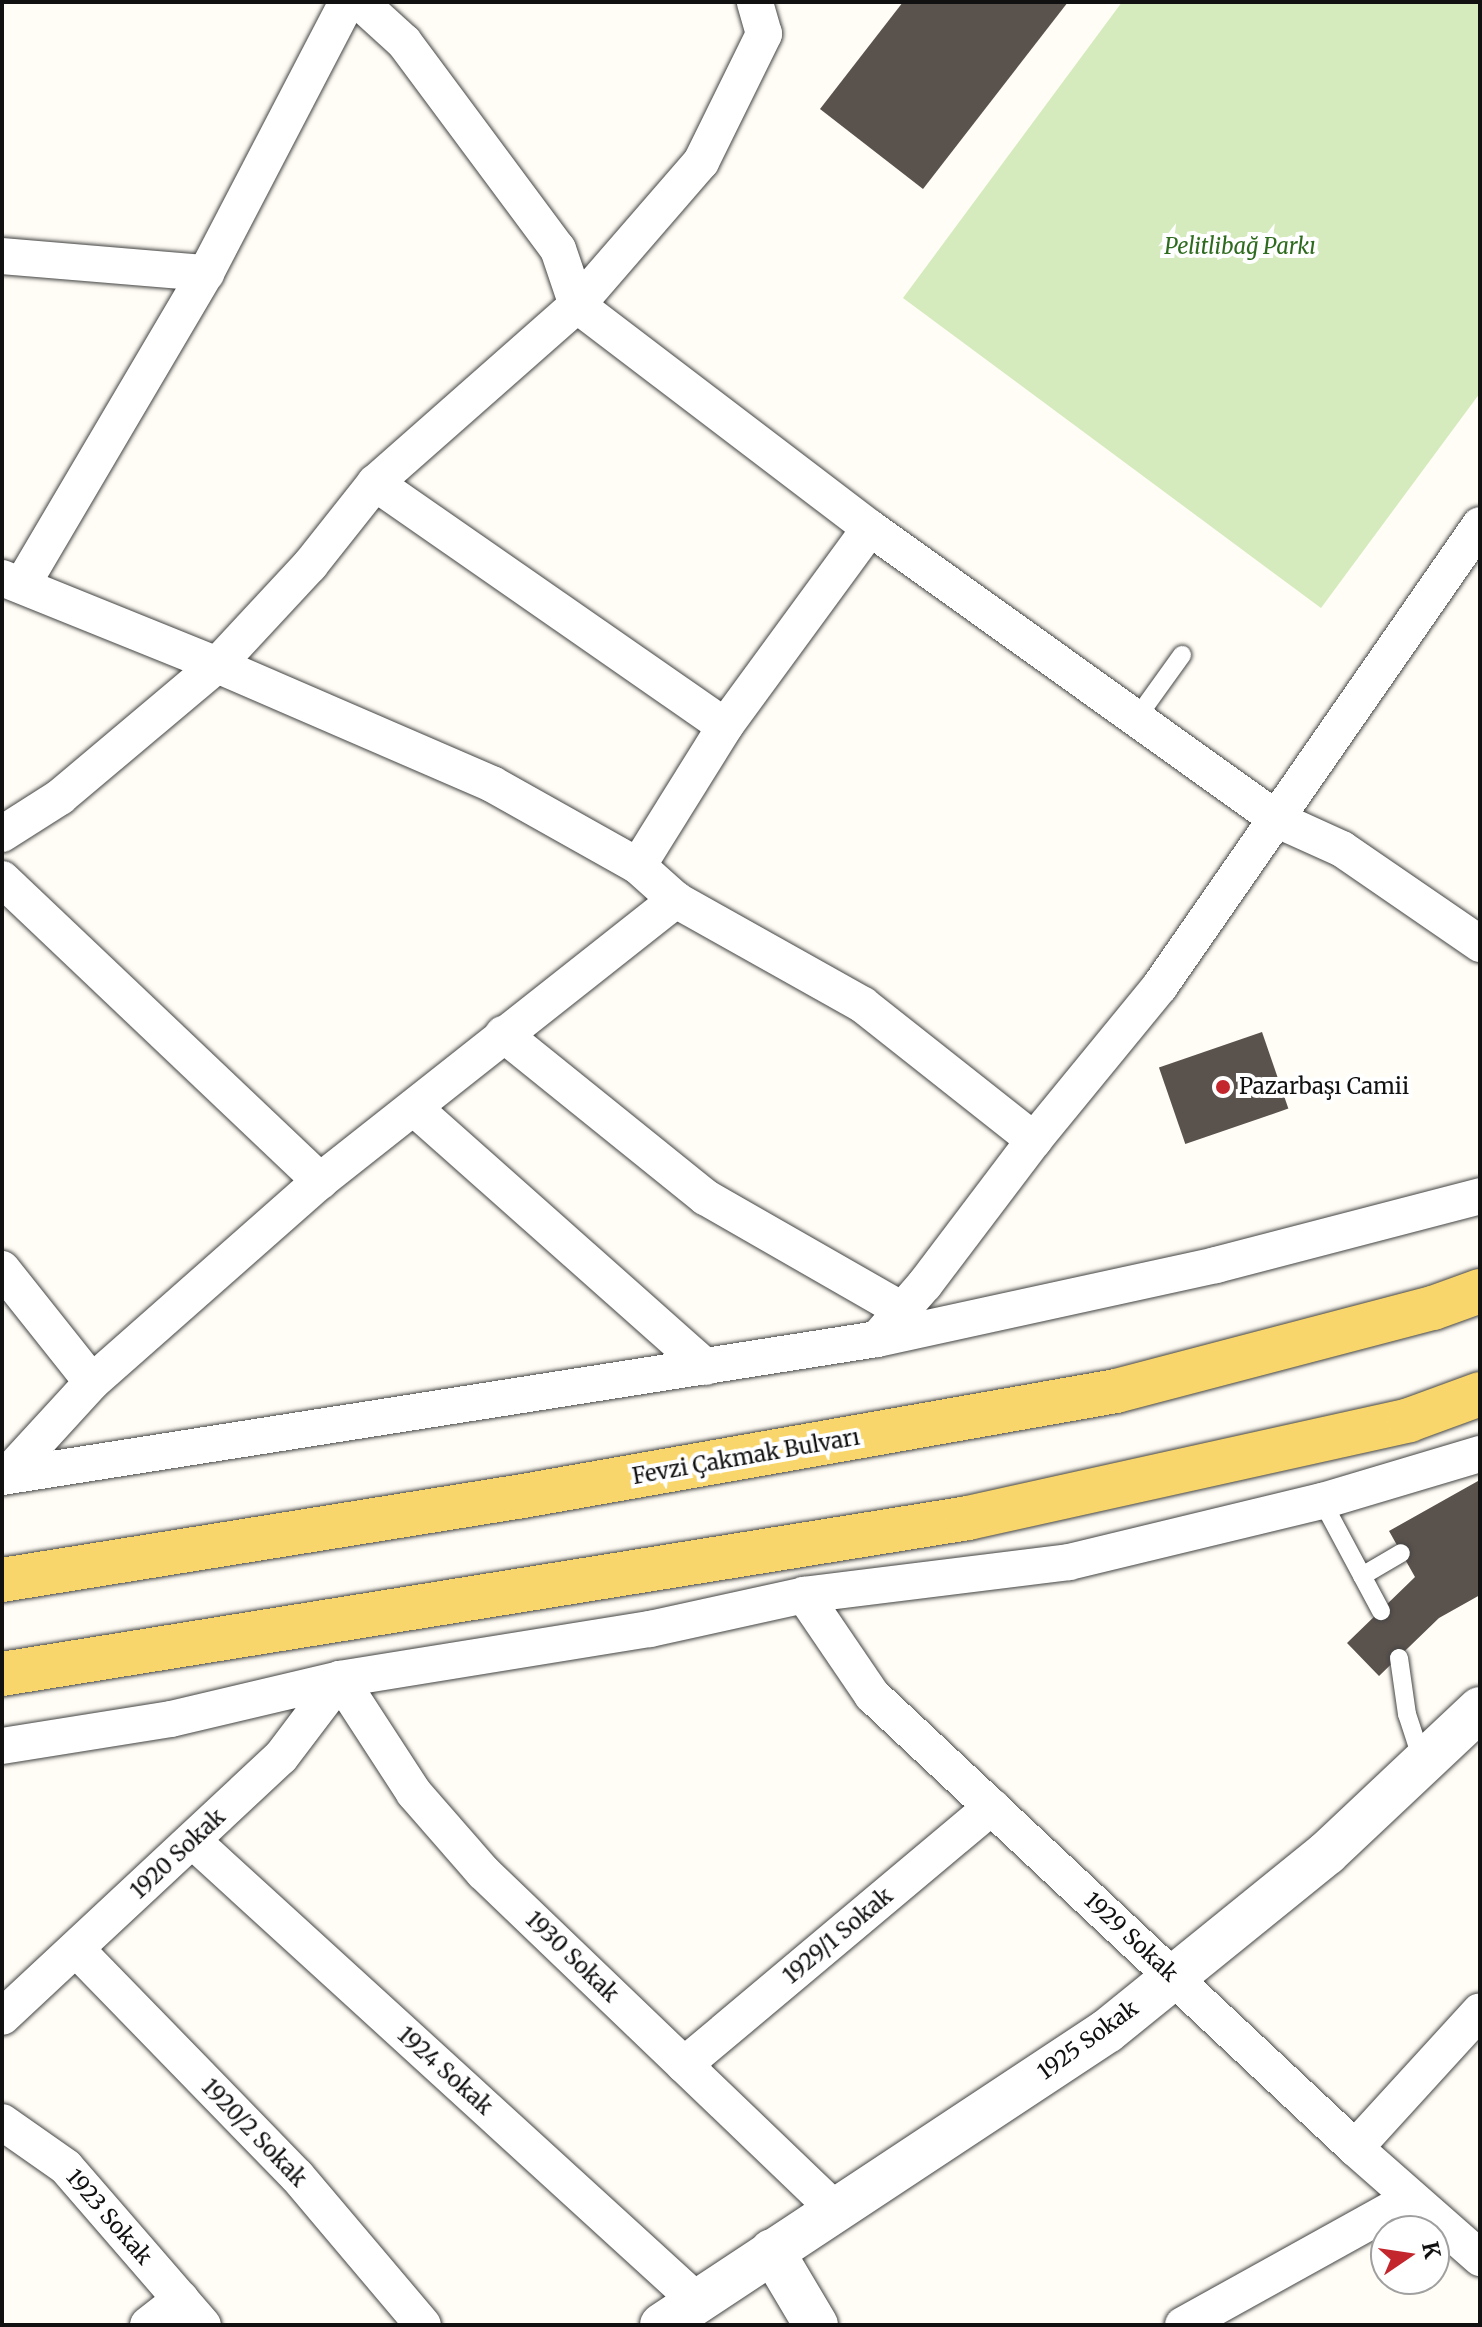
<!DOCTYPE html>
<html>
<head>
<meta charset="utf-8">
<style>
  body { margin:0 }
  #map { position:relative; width:1482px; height:2327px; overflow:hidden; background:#fffdf5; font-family:Merriweather,serif }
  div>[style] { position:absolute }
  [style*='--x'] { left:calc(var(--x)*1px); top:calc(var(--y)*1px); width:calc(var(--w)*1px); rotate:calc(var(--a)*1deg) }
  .green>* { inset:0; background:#d5ebbd }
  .building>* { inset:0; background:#5a524d; transform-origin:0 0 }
  .roads { filter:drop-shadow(0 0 2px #444) drop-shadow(0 0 2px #444) }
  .service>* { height:18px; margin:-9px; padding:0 9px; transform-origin:9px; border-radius:9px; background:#fff }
  .minor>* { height:36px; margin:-18px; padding:0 18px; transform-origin:18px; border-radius:18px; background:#fff }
  .tertiary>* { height:44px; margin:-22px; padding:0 22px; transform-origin:22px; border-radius:22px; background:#fff }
  .primary>* { height:44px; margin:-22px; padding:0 22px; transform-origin:22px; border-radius:22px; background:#f9d66b }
  .dots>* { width:22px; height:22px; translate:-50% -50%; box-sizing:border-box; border:4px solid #fff; border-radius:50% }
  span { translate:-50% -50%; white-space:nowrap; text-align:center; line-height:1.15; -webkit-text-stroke:8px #fff; paint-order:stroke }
  .park-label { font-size:22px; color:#2f6b1f; font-style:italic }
  .poi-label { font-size:22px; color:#111 }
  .left { translate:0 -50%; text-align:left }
  .street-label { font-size:22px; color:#111 }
  .frame { position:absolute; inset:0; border:4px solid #111; pointer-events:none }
  .north { position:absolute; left:1370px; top:2215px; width:80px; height:80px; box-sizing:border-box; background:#fff; border:2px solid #a0a0a0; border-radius:50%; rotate:77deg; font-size:22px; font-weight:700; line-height:32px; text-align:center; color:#111 }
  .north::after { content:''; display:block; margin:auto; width:28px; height:36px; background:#c4262e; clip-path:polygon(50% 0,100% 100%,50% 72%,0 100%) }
</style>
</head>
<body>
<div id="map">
  <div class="green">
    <i style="clip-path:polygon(1122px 2px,1480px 2px,1480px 393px,1321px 608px,903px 298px)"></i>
  </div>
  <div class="building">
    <i style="clip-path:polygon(903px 2px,1068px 2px,923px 189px,820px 109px)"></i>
    <i style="left:1262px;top:1032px;width:81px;height:109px;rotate:71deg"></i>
    <i style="clip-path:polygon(1478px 1481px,1480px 1595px,1439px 1618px,1379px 1676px,1347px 1643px,1415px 1577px,1389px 1531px)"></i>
  </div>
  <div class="roads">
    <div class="service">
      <i style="--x:1136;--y:719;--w:79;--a:-54.3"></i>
      <i style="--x:1322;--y:1501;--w:125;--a:61.8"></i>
      <i style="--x:1362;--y:1576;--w:45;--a:-30.5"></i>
      <i style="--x:1399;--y:1658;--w:57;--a:81.9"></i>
      <i style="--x:1407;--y:1714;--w:48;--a:71.9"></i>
    </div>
    <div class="minor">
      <i style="--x:360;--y:2;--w:59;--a:42.3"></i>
      <i style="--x:404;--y:42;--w:258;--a:53.4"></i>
      <i style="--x:558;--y:249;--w:59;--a:71.3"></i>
      <i style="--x:577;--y:305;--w:368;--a:37.3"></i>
      <i style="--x:870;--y:528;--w:502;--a:35.59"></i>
      <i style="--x:1278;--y:820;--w:70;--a:24.4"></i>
      <i style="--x:1342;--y:849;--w:168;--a:34.5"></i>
      <i style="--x:2;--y:256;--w:205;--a:4.8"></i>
      <i style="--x:375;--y:483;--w:426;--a:34.8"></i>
      <i style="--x:2;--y:578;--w:232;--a:22"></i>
      <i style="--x:217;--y:665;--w:300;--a:23.4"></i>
      <i style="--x:492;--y:784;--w:167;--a:29.3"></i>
      <i style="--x:638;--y:866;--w:51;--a:41.8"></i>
      <i style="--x:676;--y:900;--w:214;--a:29.3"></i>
      <i style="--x:863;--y:1005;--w:218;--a:38.3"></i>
      <i style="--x:22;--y:585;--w:362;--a:-59.5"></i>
      <i style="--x:206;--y:273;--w:305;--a:-62.5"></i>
      <i style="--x:2;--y:834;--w:69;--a:-32.5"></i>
      <i style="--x:60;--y:797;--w:205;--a:-40.1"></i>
      <i style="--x:217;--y:665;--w:137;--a:-47.1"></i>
      <i style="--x:310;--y:565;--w:105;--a:-51.6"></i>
      <i style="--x:375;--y:483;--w:269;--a:-41.4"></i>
      <i style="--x:577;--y:305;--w:189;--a:-49.1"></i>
      <i style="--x:701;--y:162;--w:143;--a:-63.8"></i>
      <i style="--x:764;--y:34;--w:33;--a:-106"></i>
      <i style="--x:638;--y:866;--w:165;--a:-58.1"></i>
      <i style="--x:725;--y:726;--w:245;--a:-53.8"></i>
      <i style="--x:2;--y:879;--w:439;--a:43.5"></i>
      <i style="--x:503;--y:1034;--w:260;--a:38.9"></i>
      <i style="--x:705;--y:1197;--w:227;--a:29.8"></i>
      <i style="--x:414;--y:1108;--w:390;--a:41.6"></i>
      <i style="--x:2;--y:1269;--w:144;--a:51.5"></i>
      <i style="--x:877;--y:1339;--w:73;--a:-48.9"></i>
      <i style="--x:925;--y:1284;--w:181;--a:-52.9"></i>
      <i style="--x:1034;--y:1140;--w:199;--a:-50.7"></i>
      <i style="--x:1160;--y:986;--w:561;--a:-55.23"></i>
      <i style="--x:6;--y:1476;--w:127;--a:-47.5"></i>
      <i style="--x:92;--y:1382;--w:304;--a:-41.4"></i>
      <i style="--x:320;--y:1181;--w:454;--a:-38.3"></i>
      <i style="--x:2;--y:1477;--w:886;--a:-8.96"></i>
      <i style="--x:877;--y:1339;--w:347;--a:-12.3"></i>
      <i style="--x:1216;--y:1265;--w:273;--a:-14.6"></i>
      <i style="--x:804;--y:1595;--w:121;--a:55.8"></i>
      <i style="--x:872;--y:1695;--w:662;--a:43.16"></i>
      <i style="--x:1355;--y:2148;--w:167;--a:41.3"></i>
      <i style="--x:2;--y:1746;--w:171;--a:-9.1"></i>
      <i style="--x:171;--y:1719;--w:174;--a:-13.3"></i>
      <i style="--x:340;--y:1679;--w:314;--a:-9.2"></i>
      <i style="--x:650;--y:1629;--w:158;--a:-12.4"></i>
      <i style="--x:804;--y:1595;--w:267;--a:-7.1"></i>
      <i style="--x:1069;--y:1562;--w:260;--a:-13.6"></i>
      <i style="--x:1322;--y:1501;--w:165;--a:-16.6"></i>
      <i style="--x:193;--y:1841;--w:682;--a:42.39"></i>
      <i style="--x:76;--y:1949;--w:317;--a:45.8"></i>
      <i style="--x:297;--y:2176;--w:195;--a:49.8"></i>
      <i style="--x:2;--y:2017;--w:381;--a:-43"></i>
      <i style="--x:281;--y:1757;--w:98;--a:-52.9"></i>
      <i style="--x:340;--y:1679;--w:136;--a:57"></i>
      <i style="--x:414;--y:1793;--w:105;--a:48.9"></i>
      <i style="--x:483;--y:1872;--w:488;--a:43.8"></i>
      <i style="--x:684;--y:2065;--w:402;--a:-40"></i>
      <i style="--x:2;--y:2122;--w:78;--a:35.1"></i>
      <i style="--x:66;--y:2167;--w:209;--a:49.1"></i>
      <i style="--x:1355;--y:2148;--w:185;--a:-47.6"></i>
      <i style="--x:148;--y:2325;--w:42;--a:-38.2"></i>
      <i style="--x:1183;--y:2325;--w:260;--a:-29"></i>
    </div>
    <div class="tertiary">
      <i style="--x:772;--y:2251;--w:86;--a:59.3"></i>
      <i style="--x:662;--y:2325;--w:533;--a:-33.45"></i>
      <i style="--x:1107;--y:2031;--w:283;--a:-39"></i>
      <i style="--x:1327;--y:1853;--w:210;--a:-43.3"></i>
    </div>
    <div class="primary">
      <i style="--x:2;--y:1580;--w:528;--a:-9.16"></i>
      <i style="--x:523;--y:1496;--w:602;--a:-10.04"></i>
      <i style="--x:1116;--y:1391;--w:328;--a:-14.7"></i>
      <i style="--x:1433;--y:1308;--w:50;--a:-19.9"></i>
      <i style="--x:2;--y:1674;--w:979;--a:-9.17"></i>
      <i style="--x:968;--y:1518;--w:452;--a:-12.5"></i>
      <i style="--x:1409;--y:1420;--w:76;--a:-20.1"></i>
    </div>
  </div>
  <div class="dots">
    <i style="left:1223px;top:1087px;background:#c4262e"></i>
  </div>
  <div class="park-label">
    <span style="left:1240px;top:247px">Pelitlibağ Parkı</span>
  </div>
  <div class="poi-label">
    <span class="left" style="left:1239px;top:1087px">Pazarbaşı Camii</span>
  </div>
  <div class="street-label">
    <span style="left:746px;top:1457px;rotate:-10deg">Fevzi Çakmak Bulvarı</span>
    <span style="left:178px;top:1854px;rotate:-43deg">1920 Sokak</span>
    <span style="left:838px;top:1936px;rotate:-40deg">1929/1 Sokak</span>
    <span style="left:1131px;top:1937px;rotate:43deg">1929 Sokak</span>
    <span style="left:572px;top:1957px;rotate:44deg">1930 Sokak</span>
    <span style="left:1088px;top:2040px;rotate:-36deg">1925 Sokak</span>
    <span style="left:445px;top:2071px;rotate:42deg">1924 Sokak</span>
    <span style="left:254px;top:2133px;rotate:46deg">1920/2 Sokak</span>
    <span style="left:109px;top:2217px;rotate:49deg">1923 Sokak</span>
  </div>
  <div class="frame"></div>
  <div class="north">K</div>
</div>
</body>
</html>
